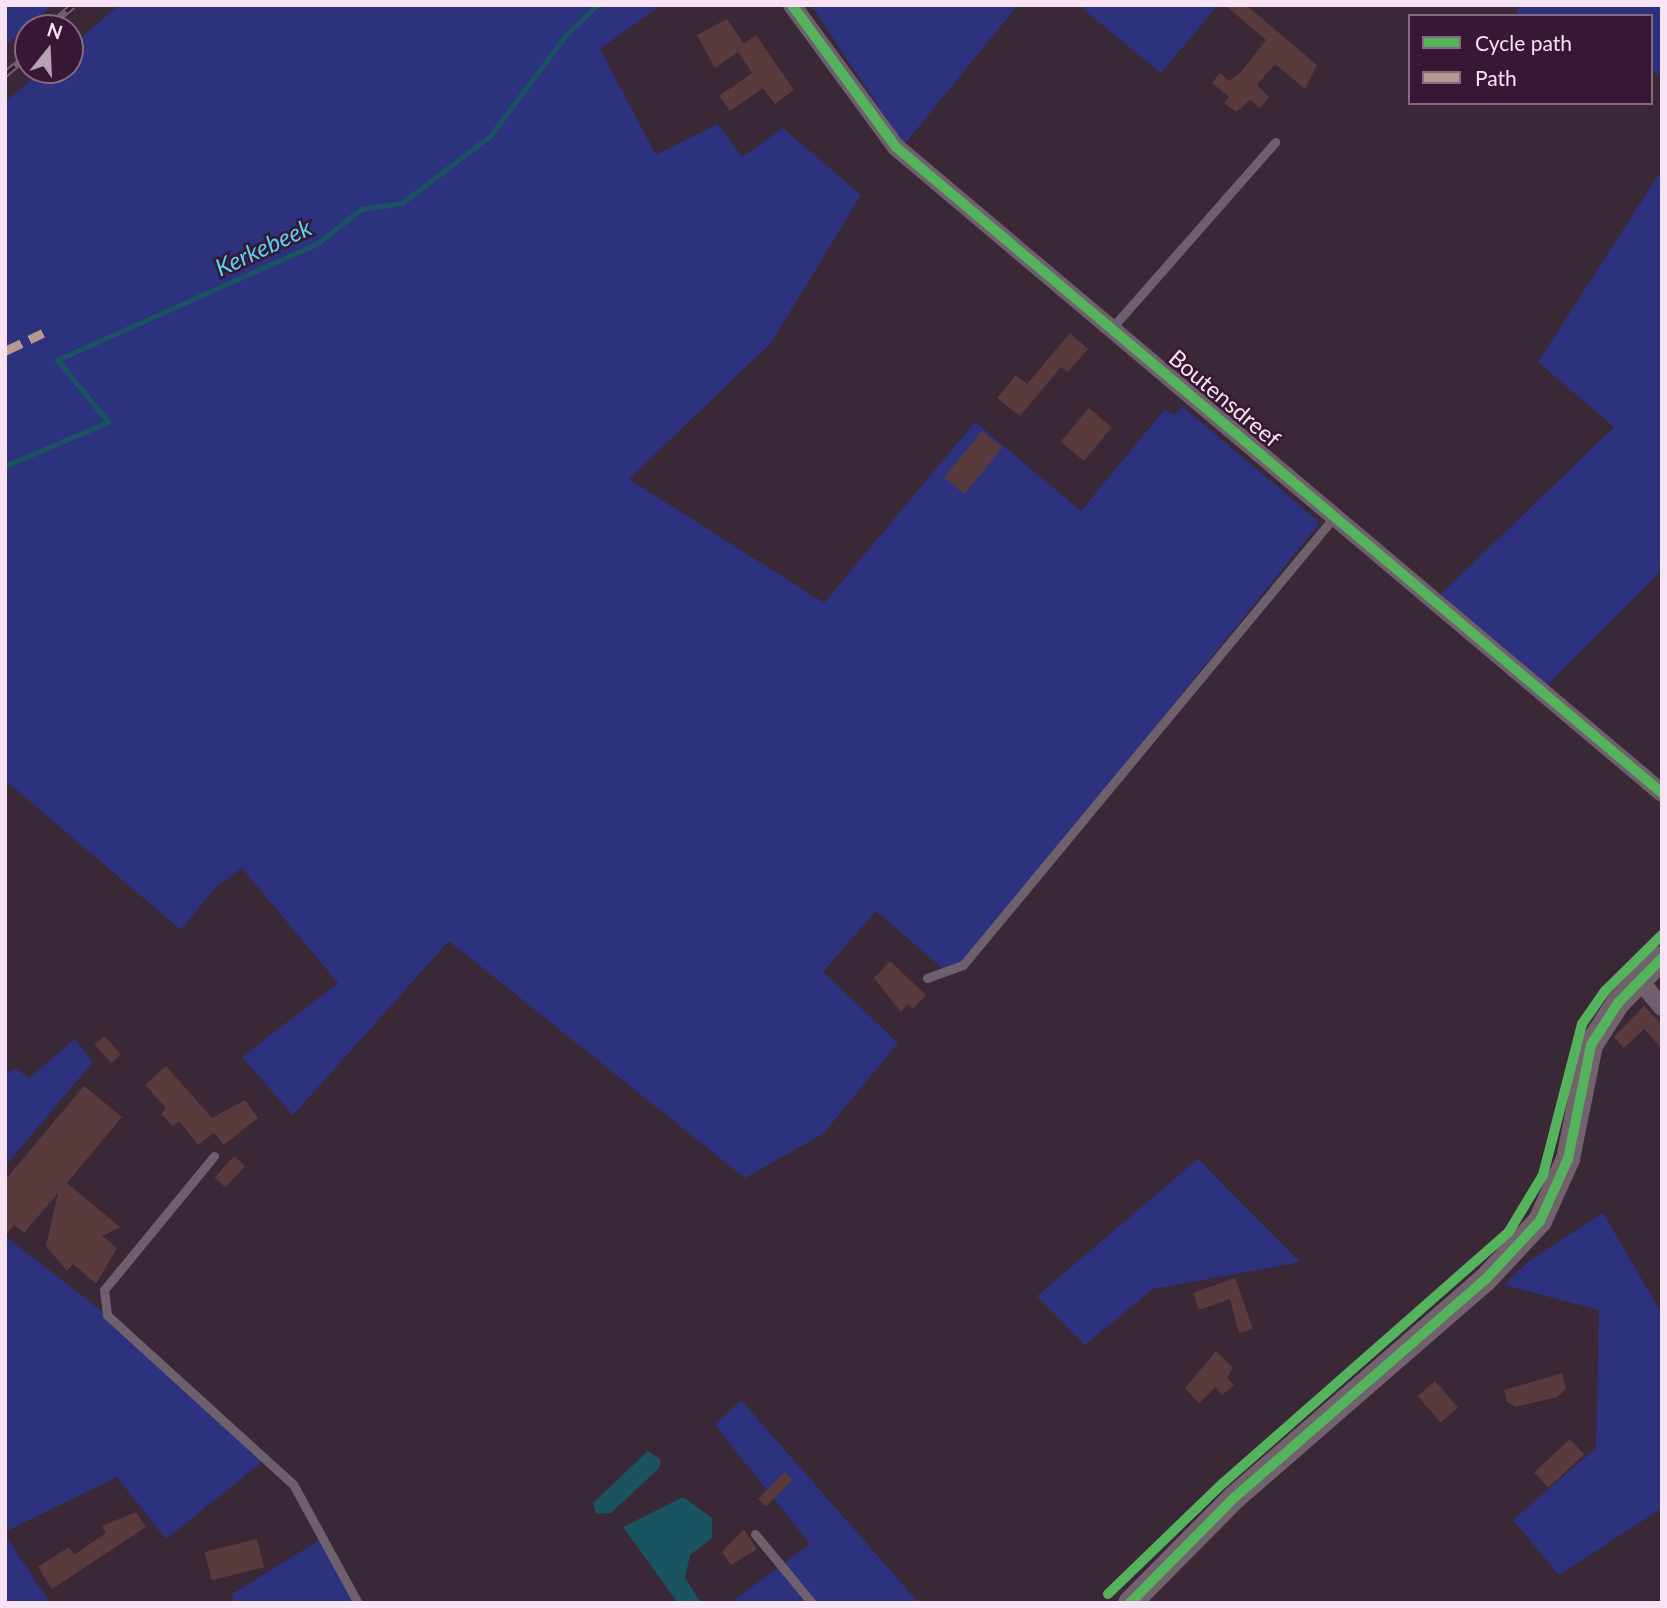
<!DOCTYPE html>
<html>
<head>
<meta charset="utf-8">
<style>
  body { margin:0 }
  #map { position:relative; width:1667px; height:1608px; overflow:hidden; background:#3a2837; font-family:Lato,sans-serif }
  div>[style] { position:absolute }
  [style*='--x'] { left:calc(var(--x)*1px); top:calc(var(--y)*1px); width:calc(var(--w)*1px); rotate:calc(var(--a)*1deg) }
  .green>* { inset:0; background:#2c327d }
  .water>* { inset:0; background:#1a5460 }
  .stream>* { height:4.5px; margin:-2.25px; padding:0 2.25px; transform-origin:2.25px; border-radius:2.25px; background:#1a5460 }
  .building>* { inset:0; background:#593a3d; transform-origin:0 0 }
  .lane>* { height:9px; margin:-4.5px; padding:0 4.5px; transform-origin:4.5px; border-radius:4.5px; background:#70606d }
  .street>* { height:18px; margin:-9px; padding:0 9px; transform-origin:9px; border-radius:9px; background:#70606d }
  .secondary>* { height:24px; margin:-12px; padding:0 12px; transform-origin:12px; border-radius:12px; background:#71626e }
  .rail>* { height:7px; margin-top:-3.5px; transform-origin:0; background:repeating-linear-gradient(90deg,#371733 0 13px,#70626e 0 26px); box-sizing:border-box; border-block:2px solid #70626e }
  .quiet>* { height:9px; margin-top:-4.5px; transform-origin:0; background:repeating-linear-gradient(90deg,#b69a8f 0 18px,transparent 0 27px) }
  .cycleway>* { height:10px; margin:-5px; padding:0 5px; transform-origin:5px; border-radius:5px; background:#56b35d }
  span { translate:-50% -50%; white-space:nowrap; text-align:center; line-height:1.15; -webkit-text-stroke:5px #371733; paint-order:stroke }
  .street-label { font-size:23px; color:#f8e3f4 }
  .water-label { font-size:24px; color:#56d5ed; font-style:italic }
  .frame { position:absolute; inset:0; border:7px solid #f8e3f4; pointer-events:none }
  .legend { position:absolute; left:1408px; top:14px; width:245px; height:91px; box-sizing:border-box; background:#371733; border:2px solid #846980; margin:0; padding:9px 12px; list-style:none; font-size:21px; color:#f8e3f4 }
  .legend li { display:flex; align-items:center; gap:14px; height:35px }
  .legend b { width:35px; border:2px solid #846980 }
  .north { position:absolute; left:14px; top:14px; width:70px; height:70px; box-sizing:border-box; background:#371733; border:2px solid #846980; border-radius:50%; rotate:18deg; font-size:19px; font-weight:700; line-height:28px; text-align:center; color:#f8e3f4 }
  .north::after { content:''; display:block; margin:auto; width:24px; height:32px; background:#b6a2b2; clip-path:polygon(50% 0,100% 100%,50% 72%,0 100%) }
</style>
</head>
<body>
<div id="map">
  <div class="green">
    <i style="clip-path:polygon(5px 5px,53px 5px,5px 46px)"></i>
    <i style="clip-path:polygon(119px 5px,661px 5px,600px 49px,656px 155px,718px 124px,742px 157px,783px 128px,861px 195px,771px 343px,629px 479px,824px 603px,975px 422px,1081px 511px,1165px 409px,1174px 415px,1183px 407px,1317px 520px,1319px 524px,963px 965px,948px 973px,876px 911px,823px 972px,898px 1043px,823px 1134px,745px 1178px,449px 941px,293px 1115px,242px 1057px,338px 983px,242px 868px,214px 889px,181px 930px,5px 780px,5px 102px,43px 70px,70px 70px,70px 47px)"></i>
    <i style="clip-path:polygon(811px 5px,1018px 5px,904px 145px)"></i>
    <i style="clip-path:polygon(1078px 5px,1218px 5px,1161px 73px)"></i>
    <i style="clip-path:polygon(1520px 5px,1662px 5px,1662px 77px,1651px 69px,1651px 16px,1515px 16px)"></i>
    <i style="clip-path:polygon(1661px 171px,1662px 570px,1545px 687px,1441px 594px,1614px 427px,1538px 362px)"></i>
    <i style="clip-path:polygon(75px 1039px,93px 1062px,5px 1166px,5px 1073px,17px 1069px,29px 1078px)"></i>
    <i style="clip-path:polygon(1198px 1159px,1300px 1262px,1153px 1289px,1085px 1345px,1037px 1296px)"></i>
    <i style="clip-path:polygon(1603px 1213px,1662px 1314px,1662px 1508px,1559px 1575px,1513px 1520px,1596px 1448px,1599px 1310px,1504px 1285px,1530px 1260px)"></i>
    <i style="clip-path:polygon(5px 1236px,107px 1315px,266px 1459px,166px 1539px,117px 1477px,5px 1532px)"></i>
    <i style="clip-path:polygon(741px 1400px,919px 1603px,730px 1603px,810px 1544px,715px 1425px)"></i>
    <i style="clip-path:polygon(5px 1535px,50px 1603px,5px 1603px)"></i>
    <i style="clip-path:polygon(323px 1538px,358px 1603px,235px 1603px,232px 1594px)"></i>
  </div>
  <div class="water">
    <i style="clip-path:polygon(648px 1451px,661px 1460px,659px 1468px,611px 1513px,596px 1514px,593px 1503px)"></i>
    <i style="clip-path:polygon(683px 1497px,712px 1518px,712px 1538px,690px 1555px,685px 1578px,701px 1603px,678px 1603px,623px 1527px)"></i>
  </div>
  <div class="stream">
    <i style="--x:5;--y:466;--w:112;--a:-23.1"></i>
    <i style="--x:108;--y:422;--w:80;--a:-129.4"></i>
    <i style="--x:57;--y:360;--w:286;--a:-24.1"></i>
    <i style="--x:318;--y:243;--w:55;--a:-38.3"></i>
    <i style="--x:361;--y:209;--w:41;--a:-8.3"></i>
    <i style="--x:402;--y:203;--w:111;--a:-37.3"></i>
    <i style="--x:490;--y:136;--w:128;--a:-53"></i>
    <i style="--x:567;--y:34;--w:42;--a:-44"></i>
  </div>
  <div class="building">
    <i style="clip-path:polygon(1225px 5px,1246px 5px,1317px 65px,1305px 89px,1275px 64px,1257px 85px,1269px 97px,1260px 108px,1250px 100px,1236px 112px,1224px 103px,1229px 97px,1212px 83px,1220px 73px,1229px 81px,1241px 72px,1266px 40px)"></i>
    <i style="clip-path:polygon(727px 19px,744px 44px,756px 35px,794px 90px,775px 104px,763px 88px,730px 111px,719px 96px,752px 73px,738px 52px,715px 68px,697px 35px)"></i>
    <i style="clip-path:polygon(1070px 333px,1088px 349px,1068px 372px,1061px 367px,1020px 416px,997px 398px,1016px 375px,1027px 384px)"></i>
    <i style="left:1089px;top:408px;width:30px;height:44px;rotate:40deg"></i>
    <i style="left:982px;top:431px;width:26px;height:60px;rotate:39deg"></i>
    <i style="clip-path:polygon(890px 961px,926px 995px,913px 1009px,908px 1004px,901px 1012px,874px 978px)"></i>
    <i style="clip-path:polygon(1644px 1006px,1662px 1025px,1662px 1049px,1644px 1029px,1624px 1048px,1614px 1037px)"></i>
    <i style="left:104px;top:1036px;width:25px;height:13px;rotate:47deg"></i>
    <i style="clip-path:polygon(166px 1066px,212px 1118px,245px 1100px,258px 1118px,224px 1145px,214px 1133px,198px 1145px,179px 1121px,173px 1126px,161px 1114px,166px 1108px,145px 1085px)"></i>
    <i style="clip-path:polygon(84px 1086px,122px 1117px,67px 1183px,120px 1227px,102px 1236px,117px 1248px,96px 1284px,73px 1264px,67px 1271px,46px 1246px,58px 1193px,24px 1233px,14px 1225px,5px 1236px,5px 1180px)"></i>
    <i style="left:234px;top:1156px;width:15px;height:29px;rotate:42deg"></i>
    <i style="clip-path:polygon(1235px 1278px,1253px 1329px,1239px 1333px,1230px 1299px,1199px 1310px,1193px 1293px)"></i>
    <i style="clip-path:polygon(1216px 1351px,1233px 1368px,1227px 1378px,1234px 1385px,1222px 1395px,1216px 1387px,1199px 1403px,1185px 1388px)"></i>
    <i style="clip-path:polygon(1562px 1373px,1566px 1389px,1557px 1397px,1516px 1407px,1507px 1402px,1504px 1390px)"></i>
    <i style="left:1435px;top:1381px;width:35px;height:23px;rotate:49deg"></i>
    <i style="left:1570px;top:1439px;width:21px;height:49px;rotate:47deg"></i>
    <i style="left:785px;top:1472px;width:11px;height:38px;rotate:45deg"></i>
    <i style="clip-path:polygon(136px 1512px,146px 1527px,52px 1589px,38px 1567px,69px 1547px,74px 1555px,106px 1533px,102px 1526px)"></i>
    <i style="clip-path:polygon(744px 1529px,757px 1549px,731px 1565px,722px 1552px)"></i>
    <i style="left:257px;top:1539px;width:29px;height:54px;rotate:76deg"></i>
  </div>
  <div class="lane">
    <i style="--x:1111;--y:329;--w:249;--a:-48.7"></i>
    <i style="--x:927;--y:978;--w:38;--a:-20"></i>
    <i style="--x:963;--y:965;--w:582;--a:-50.37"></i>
    <i style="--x:214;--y:1156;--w:173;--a:129.4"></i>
    <i style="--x:104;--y:1290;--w:25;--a:83"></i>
    <i style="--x:107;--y:1315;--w:251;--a:42.3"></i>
    <i style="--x:293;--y:1484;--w:136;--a:61.4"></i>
    <i style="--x:755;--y:1534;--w:89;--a:50.4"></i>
  </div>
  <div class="street">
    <i style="--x:792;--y:5;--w:176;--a:53.8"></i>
    <i style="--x:896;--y:147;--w:1002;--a:40.14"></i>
    <i style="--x:1640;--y:981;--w:34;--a:50"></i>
  </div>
  <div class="secondary">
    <i style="--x:1130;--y:1603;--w:149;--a:-45.3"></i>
    <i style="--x:1235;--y:1497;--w:331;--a:-41"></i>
    <i style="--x:1485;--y:1280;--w:81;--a:-47"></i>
    <i style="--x:1540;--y:1221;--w:68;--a:-65.7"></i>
    <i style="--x:1568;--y:1159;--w:116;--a:-78.6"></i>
    <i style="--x:1591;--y:1045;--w:50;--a:-57.3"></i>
    <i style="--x:1618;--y:1003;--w:63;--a:-45.6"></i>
  </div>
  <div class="rail">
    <i style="--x:46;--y:28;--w:35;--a:-40"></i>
    <i style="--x:5;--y:74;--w:30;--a:-40"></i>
  </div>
  <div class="quiet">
    <i style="--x:5;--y:351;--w:42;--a:-25.3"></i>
  </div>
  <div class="cycleway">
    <i style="--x:792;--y:5;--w:176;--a:53.8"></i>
    <i style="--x:896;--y:147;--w:1002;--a:40.14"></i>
    <i style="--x:1108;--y:1594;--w:158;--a:-44"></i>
    <i style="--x:1222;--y:1484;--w:381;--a:-41.3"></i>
    <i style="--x:1508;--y:1233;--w:68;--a:-58.9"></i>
    <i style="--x:1543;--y:1175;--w:156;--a:-75.5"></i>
    <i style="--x:1582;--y:1024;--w:40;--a:-55.1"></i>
    <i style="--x:1605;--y:991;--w:80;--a:-44.5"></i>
    <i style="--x:1130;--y:1603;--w:149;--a:-45.3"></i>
    <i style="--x:1235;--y:1497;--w:331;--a:-41"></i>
    <i style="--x:1485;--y:1280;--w:81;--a:-47"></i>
    <i style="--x:1540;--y:1221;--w:68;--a:-65.7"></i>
    <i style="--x:1568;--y:1159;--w:116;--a:-78.6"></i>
    <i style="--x:1591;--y:1045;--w:50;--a:-57.3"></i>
    <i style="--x:1618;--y:1003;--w:63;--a:-45.6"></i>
  </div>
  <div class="street-label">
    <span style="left:1225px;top:398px;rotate:40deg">Boutensdreef</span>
  </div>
  <div class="water-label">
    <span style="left:263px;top:247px;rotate:-25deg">Kerkebeek</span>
  </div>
  <div class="frame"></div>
  <ul class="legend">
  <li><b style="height:9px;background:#56b35d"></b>Cycle path</li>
  <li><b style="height:9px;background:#b69a8f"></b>Path</li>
  </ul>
  <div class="north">N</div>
</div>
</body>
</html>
